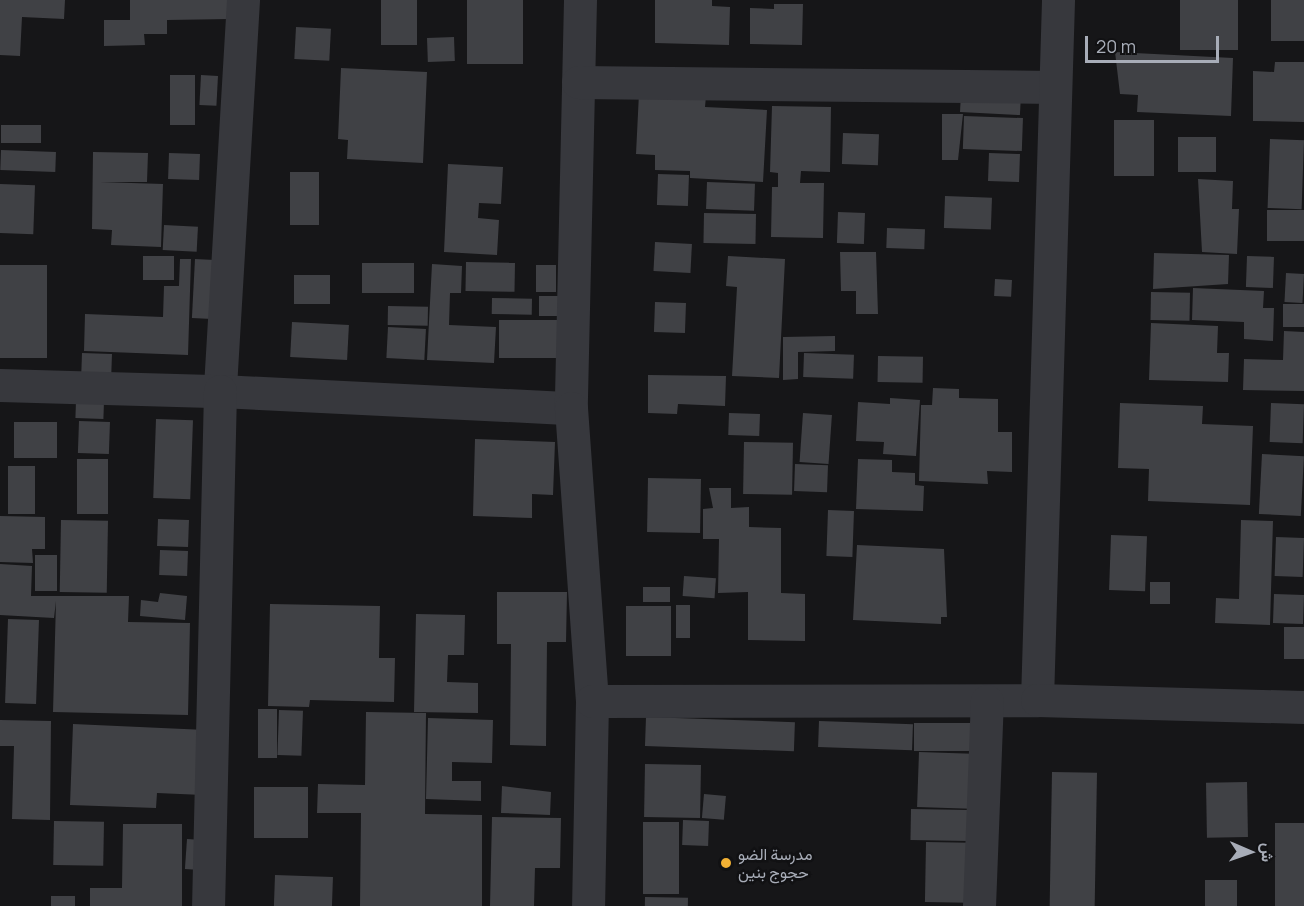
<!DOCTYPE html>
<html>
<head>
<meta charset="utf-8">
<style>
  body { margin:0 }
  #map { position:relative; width:1304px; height:906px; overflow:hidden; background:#161618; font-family:Manrope,Vazirmatn,sans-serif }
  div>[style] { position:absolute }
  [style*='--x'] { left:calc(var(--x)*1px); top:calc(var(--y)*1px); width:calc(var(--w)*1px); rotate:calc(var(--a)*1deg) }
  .building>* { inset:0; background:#404145; transform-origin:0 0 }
  .minor>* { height:33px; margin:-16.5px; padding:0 16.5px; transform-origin:16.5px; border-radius:16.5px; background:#37383d }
  .dots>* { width:16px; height:16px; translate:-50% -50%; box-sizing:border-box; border:3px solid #111113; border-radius:50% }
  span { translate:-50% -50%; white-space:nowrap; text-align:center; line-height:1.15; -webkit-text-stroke:5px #111113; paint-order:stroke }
  .poi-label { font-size:16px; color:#a8adb8 }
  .left { translate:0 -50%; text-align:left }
  .north { position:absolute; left:1220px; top:822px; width:60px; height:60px; -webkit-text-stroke:4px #111113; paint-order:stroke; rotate:92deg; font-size:16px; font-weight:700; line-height:24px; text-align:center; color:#a8adb8 }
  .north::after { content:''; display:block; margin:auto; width:21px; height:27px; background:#a8adb8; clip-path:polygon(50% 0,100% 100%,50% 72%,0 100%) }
  .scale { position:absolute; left:1085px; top:36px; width:134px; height:27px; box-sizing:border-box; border:3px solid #a8adb8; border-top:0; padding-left:8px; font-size:18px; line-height:21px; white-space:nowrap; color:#a8adb8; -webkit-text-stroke:4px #111113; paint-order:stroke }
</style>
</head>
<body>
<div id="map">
  <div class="building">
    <i style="clip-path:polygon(0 0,65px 0,64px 19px,22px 17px,20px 56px,0 55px)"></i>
    <i style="clip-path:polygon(130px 0,230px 0,230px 19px,167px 20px,167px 34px,144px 34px,145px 45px,104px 46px,104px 20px,130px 20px)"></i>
    <i style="left:381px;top:0;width:36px;height:45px"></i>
    <i style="left:467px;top:0;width:56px;height:64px"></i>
    <i style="clip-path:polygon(655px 0,712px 0,712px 6px,730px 7px,729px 45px,655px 43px)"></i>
    <i style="left:1180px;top:0;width:58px;height:50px"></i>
    <i style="left:1271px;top:0;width:33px;height:41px"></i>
    <i style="clip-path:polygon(774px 4px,803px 4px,802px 45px,750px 44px,750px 8px,774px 9px)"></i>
    <i style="left:296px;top:27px;width:35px;height:32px;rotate:3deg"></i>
    <i style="left:454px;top:37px;width:24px;height:27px;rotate:88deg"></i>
    <i style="clip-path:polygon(1115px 52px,1233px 58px,1231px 116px,1137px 112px,1138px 95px,1120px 94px)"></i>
    <i style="clip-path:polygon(1275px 62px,1304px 62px,1304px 122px,1253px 121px,1253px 71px,1274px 72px)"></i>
    <i style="clip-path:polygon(341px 68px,427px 72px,423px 163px,347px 159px,348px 140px,338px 139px)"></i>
    <i style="left:170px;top:75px;width:25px;height:50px"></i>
    <i style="left:201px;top:75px;width:17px;height:30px;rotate:3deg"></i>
    <i style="clip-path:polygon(639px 93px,706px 96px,705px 107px,767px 110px,763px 182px,690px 178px,690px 171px,655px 170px,655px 155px,636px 154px)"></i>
    <i style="left:961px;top:93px;width:60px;height:19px;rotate:3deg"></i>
    <i style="clip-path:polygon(772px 106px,831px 107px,830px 172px,801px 171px,800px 183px,824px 183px,823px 238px,771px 237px,772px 187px,778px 187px,778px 173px,770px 172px)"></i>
    <i style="clip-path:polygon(942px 114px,963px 114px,958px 160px,942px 160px)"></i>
    <i style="left:964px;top:116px;width:59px;height:33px;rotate:2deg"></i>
    <i style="left:1114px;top:120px;width:40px;height:56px"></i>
    <i style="left:1px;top:125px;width:40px;height:18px"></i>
    <i style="left:843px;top:133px;width:36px;height:31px;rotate:2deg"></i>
    <i style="left:1178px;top:137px;width:38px;height:35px"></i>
    <i style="left:1270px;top:139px;width:34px;height:69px;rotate:2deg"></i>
    <i style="left:1px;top:150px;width:55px;height:20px;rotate:2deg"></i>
    <i style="clip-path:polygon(93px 152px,148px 153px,147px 182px,100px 182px,163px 184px,161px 247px,111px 245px,112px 230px,92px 229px)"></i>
    <i style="left:169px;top:153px;width:31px;height:26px;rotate:2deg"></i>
    <i style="left:989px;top:153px;width:31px;height:28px;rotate:2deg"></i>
    <i style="clip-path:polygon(448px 164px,503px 167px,501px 204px,479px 203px,478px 218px,499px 220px,497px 255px,444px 252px)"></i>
    <i style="left:319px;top:172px;width:53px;height:29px;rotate:90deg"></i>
    <i style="left:658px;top:174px;width:31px;height:31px;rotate:2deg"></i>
    <i style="clip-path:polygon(1198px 179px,1233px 181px,1232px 209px,1239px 209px,1237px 254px,1202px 252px)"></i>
    <i style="left:707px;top:182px;width:48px;height:27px;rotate:2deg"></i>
    <i style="left:0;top:184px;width:35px;height:49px;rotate:2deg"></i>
    <i style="left:945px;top:196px;width:47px;height:32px;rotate:2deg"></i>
    <i style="left:1267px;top:210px;width:37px;height:31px"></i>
    <i style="left:838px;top:212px;width:27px;height:31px;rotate:2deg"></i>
    <i style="left:704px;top:213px;width:52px;height:30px;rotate:1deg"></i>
    <i style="left:164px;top:225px;width:34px;height:25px;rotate:3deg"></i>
    <i style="left:887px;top:228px;width:38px;height:20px;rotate:2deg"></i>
    <i style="left:655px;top:242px;width:37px;height:29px;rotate:3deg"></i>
    <i style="clip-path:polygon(840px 252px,876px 252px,878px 314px,856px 314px,856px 291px,841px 291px)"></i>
    <i style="clip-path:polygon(1154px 253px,1229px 255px,1228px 284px,1153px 289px)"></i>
    <i style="left:143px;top:256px;width:31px;height:24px"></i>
    <i style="clip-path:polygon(728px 256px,785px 259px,779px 378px,732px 376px,737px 287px,726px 286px)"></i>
    <i style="left:1247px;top:256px;width:27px;height:31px;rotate:2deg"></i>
    <i style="clip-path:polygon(180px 259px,191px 259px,188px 355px,84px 351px,85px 314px,163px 317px,164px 286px,179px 286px)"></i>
    <i style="left:195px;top:259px;width:20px;height:59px;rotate:3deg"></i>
    <i style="left:466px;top:262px;width:49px;height:29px;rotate:1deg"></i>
    <i style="left:414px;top:263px;width:30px;height:52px;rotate:90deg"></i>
    <i style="clip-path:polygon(432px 264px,462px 266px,461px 293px,450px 293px,449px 325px,496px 327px,494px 363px,427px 360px)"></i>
    <i style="left:0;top:265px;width:47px;height:93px"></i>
    <i style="left:536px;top:265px;width:20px;height:27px"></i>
    <i style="left:1286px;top:273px;width:18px;height:29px;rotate:3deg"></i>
    <i style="left:294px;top:275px;width:36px;height:29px"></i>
    <i style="left:995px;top:279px;width:17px;height:17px;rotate:3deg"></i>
    <i style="clip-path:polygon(1193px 288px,1264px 291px,1263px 308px,1274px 308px,1273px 341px,1244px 339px,1244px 322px,1192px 320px)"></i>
    <i style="left:1151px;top:292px;width:39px;height:28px;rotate:1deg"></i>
    <i style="left:559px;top:296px;width:20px;height:20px;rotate:90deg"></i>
    <i style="left:492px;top:298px;width:40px;height:16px;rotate:1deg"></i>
    <i style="left:655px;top:302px;width:31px;height:30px;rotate:2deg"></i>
    <i style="left:1283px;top:304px;width:21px;height:23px"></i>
    <i style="left:388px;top:306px;width:40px;height:19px;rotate:1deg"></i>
    <i style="left:559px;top:320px;width:38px;height:60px;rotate:90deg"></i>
    <i style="left:292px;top:322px;width:57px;height:35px;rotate:3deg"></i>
    <i style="clip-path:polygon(1151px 323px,1218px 326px,1217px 353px,1229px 353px,1228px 382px,1149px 380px)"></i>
    <i style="left:388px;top:327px;width:38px;height:31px;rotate:3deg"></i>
    <i style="clip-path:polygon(1284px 331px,1304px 332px,1304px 391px,1243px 390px,1244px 359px,1283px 360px)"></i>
    <i style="clip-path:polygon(835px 336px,835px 351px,798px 352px,798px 379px,783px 380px,783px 337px)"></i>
    <i style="left:82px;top:353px;width:30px;height:21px;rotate:2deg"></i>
    <i style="left:804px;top:353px;width:50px;height:24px;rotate:2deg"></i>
    <i style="left:878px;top:356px;width:45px;height:26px;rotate:1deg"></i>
    <i style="clip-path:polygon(648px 375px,726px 376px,725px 406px,678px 404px,677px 414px,648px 413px)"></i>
    <i style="clip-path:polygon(933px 388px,959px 389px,959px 398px,998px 399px,998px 432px,1012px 432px,1012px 472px,987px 471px,988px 484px,919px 481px,921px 405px,932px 405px)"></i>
    <i style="clip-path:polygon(890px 398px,920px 400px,916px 456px,883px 454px,884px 442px,856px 441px,858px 402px,890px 404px)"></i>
    <i style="left:76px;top:401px;width:28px;height:17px;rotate:2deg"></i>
    <i style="clip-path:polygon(1120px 403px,1203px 406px,1202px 424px,1253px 426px,1250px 505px,1148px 501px,1149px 469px,1118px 468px)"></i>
    <i style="left:1271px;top:403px;width:33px;height:39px;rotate:2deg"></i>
    <i style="left:729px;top:413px;width:31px;height:22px;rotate:2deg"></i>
    <i style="left:803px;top:413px;width:29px;height:49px;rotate:4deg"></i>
    <i style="left:156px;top:419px;width:37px;height:79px;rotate:2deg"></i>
    <i style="left:79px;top:421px;width:31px;height:32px;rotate:2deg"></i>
    <i style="left:14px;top:422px;width:43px;height:36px"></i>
    <i style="clip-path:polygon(475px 439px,555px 442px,553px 495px,532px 494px,532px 518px,473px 516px)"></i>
    <i style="left:744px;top:442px;width:49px;height:52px;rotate:1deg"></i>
    <i style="left:1262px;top:454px;width:42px;height:60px;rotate:3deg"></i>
    <i style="left:77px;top:459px;width:31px;height:55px"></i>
    <i style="clip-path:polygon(858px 459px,892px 460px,892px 472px,915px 473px,915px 485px,924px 486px,923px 511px,856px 509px)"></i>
    <i style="left:795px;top:464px;width:33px;height:27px;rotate:2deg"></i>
    <i style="left:8px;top:466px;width:27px;height:48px"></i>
    <i style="left:648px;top:478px;width:53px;height:54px;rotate:1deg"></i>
    <i style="clip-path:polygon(709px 488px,731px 488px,731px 508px,749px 507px,749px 527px,781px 528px,781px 593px,805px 594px,805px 641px,748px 640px,748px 592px,718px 593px,719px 539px,703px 539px,703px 509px,713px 508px)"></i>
    <i style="left:828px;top:510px;width:26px;height:46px;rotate:2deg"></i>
    <i style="clip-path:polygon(0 516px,45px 517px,45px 549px,32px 549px,33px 563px,0 562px)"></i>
    <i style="left:158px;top:519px;width:31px;height:27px;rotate:2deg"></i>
    <i style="left:61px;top:520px;width:47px;height:72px;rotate:1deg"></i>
    <i style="clip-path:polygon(1241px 520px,1273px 521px,1270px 625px,1215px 623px,1216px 598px,1239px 599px)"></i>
    <i style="left:1111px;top:535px;width:36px;height:55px;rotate:2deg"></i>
    <i style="left:1276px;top:537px;width:28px;height:39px;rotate:2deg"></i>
    <i style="clip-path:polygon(857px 545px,944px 549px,947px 617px,941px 617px,941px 624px,853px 620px)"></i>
    <i style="left:160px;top:550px;width:28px;height:25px;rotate:2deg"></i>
    <i style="left:35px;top:555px;width:22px;height:36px"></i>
    <i style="clip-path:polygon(0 564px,32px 566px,31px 596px,129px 596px,128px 622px,190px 623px,188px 715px,53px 712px,56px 601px,54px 618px,0 615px)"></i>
    <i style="left:684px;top:576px;width:32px;height:20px;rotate:4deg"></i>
    <i style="left:1170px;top:582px;width:22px;height:20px;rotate:90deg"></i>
    <i style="left:643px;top:587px;width:27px;height:15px"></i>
    <i style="clip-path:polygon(497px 592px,567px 592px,566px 642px,547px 642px,546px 746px,510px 745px,511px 644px,497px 644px)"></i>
    <i style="clip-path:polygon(160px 593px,187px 596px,185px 620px,140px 616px,141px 600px,158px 602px)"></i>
    <i style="left:1274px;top:594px;width:30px;height:29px;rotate:2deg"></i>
    <i style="clip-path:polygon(270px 604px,380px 606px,379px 658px,395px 658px,394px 702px,310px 700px,309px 707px,268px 706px)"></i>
    <i style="left:676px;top:605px;width:14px;height:33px"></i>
    <i style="left:671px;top:606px;width:50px;height:45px;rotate:90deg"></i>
    <i style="clip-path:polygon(416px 614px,465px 615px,464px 655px,448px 655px,447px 682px,478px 683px,478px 713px,414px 712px)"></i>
    <i style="left:8px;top:619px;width:31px;height:84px;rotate:2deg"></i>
    <i style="left:1284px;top:627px;width:20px;height:32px"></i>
    <i style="left:258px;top:709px;width:19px;height:49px"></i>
    <i style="left:279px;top:710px;width:24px;height:45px;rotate:2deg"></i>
    <i style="clip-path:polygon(366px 712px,426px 713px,425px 814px,482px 815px,482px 906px,360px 906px,361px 813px,317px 813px,318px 784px,365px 785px)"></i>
    <i style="left:646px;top:717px;width:149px;height:29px;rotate:2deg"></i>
    <i style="clip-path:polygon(428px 718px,493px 720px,492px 763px,452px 762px,452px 781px,481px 781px,481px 801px,426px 799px)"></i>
    <i style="clip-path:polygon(0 720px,51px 721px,50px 820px,12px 819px,14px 746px,0 746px)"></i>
    <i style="left:819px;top:721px;width:94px;height:26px;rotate:2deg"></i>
    <i style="left:914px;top:723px;width:56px;height:28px"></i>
    <i style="clip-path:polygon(73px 724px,206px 730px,203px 795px,157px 793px,156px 808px,70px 805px)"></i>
    <i style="left:919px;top:752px;width:53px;height:55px;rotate:2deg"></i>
    <i style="left:645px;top:764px;width:56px;height:53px;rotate:1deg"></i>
    <i style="left:1052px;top:772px;width:45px;height:134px;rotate:1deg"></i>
    <i style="left:1247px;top:782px;width:55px;height:41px;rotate:89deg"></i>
    <i style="clip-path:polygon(502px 786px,551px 792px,550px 815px,501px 813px)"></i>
    <i style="left:254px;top:787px;width:54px;height:51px"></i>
    <i style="left:704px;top:794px;width:22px;height:24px;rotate:5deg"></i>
    <i style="left:911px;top:809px;width:58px;height:31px;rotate:1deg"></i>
    <i style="clip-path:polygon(492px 817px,561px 818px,560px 868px,535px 868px,534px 906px,490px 906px)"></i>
    <i style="left:683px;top:820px;width:26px;height:25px;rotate:2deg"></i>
    <i style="left:54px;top:821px;width:50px;height:44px;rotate:1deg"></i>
    <i style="left:643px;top:822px;width:36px;height:72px"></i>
    <i style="left:1275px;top:823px;width:29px;height:83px"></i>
    <i style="clip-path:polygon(123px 824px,182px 824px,182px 906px,90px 906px,90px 888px,122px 888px)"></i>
    <i style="left:187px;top:839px;width:15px;height:30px;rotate:4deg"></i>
    <i style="left:926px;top:842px;width:43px;height:60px;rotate:1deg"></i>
    <i style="left:275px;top:875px;width:58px;height:31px;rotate:2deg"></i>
    <i style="left:1205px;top:880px;width:32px;height:26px"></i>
    <i style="left:51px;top:896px;width:24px;height:10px"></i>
    <i style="left:645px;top:897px;width:43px;height:9px;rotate:1deg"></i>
  </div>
  <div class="minor">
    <i style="--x:243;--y:0;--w:392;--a:93.4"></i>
    <i style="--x:220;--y:391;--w:351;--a:2.8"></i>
    <i style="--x:580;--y:0;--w:408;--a:91.3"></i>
    <i style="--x:571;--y:408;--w:294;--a:85.9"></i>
    <i style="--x:592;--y:701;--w:205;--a:91.1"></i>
    <i style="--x:578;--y:82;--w:476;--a:0.6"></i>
    <i style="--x:0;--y:385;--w:220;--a:1.6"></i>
    <i style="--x:220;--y:391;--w:515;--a:91.33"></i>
    <i style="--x:1037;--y:700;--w:700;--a:-88.28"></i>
    <i style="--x:592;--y:701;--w:445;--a:-0.1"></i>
    <i style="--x:1037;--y:700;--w:267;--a:1.5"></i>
    <i style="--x:979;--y:906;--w:205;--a:-87.8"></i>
  </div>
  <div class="dots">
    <i style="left:726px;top:863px;background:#f2b134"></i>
  </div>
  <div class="poi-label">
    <span class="left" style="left:738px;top:863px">مدرسة الضو<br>حجوج بنين</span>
  </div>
  <div class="north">ش</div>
  <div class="scale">20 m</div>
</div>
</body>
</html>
